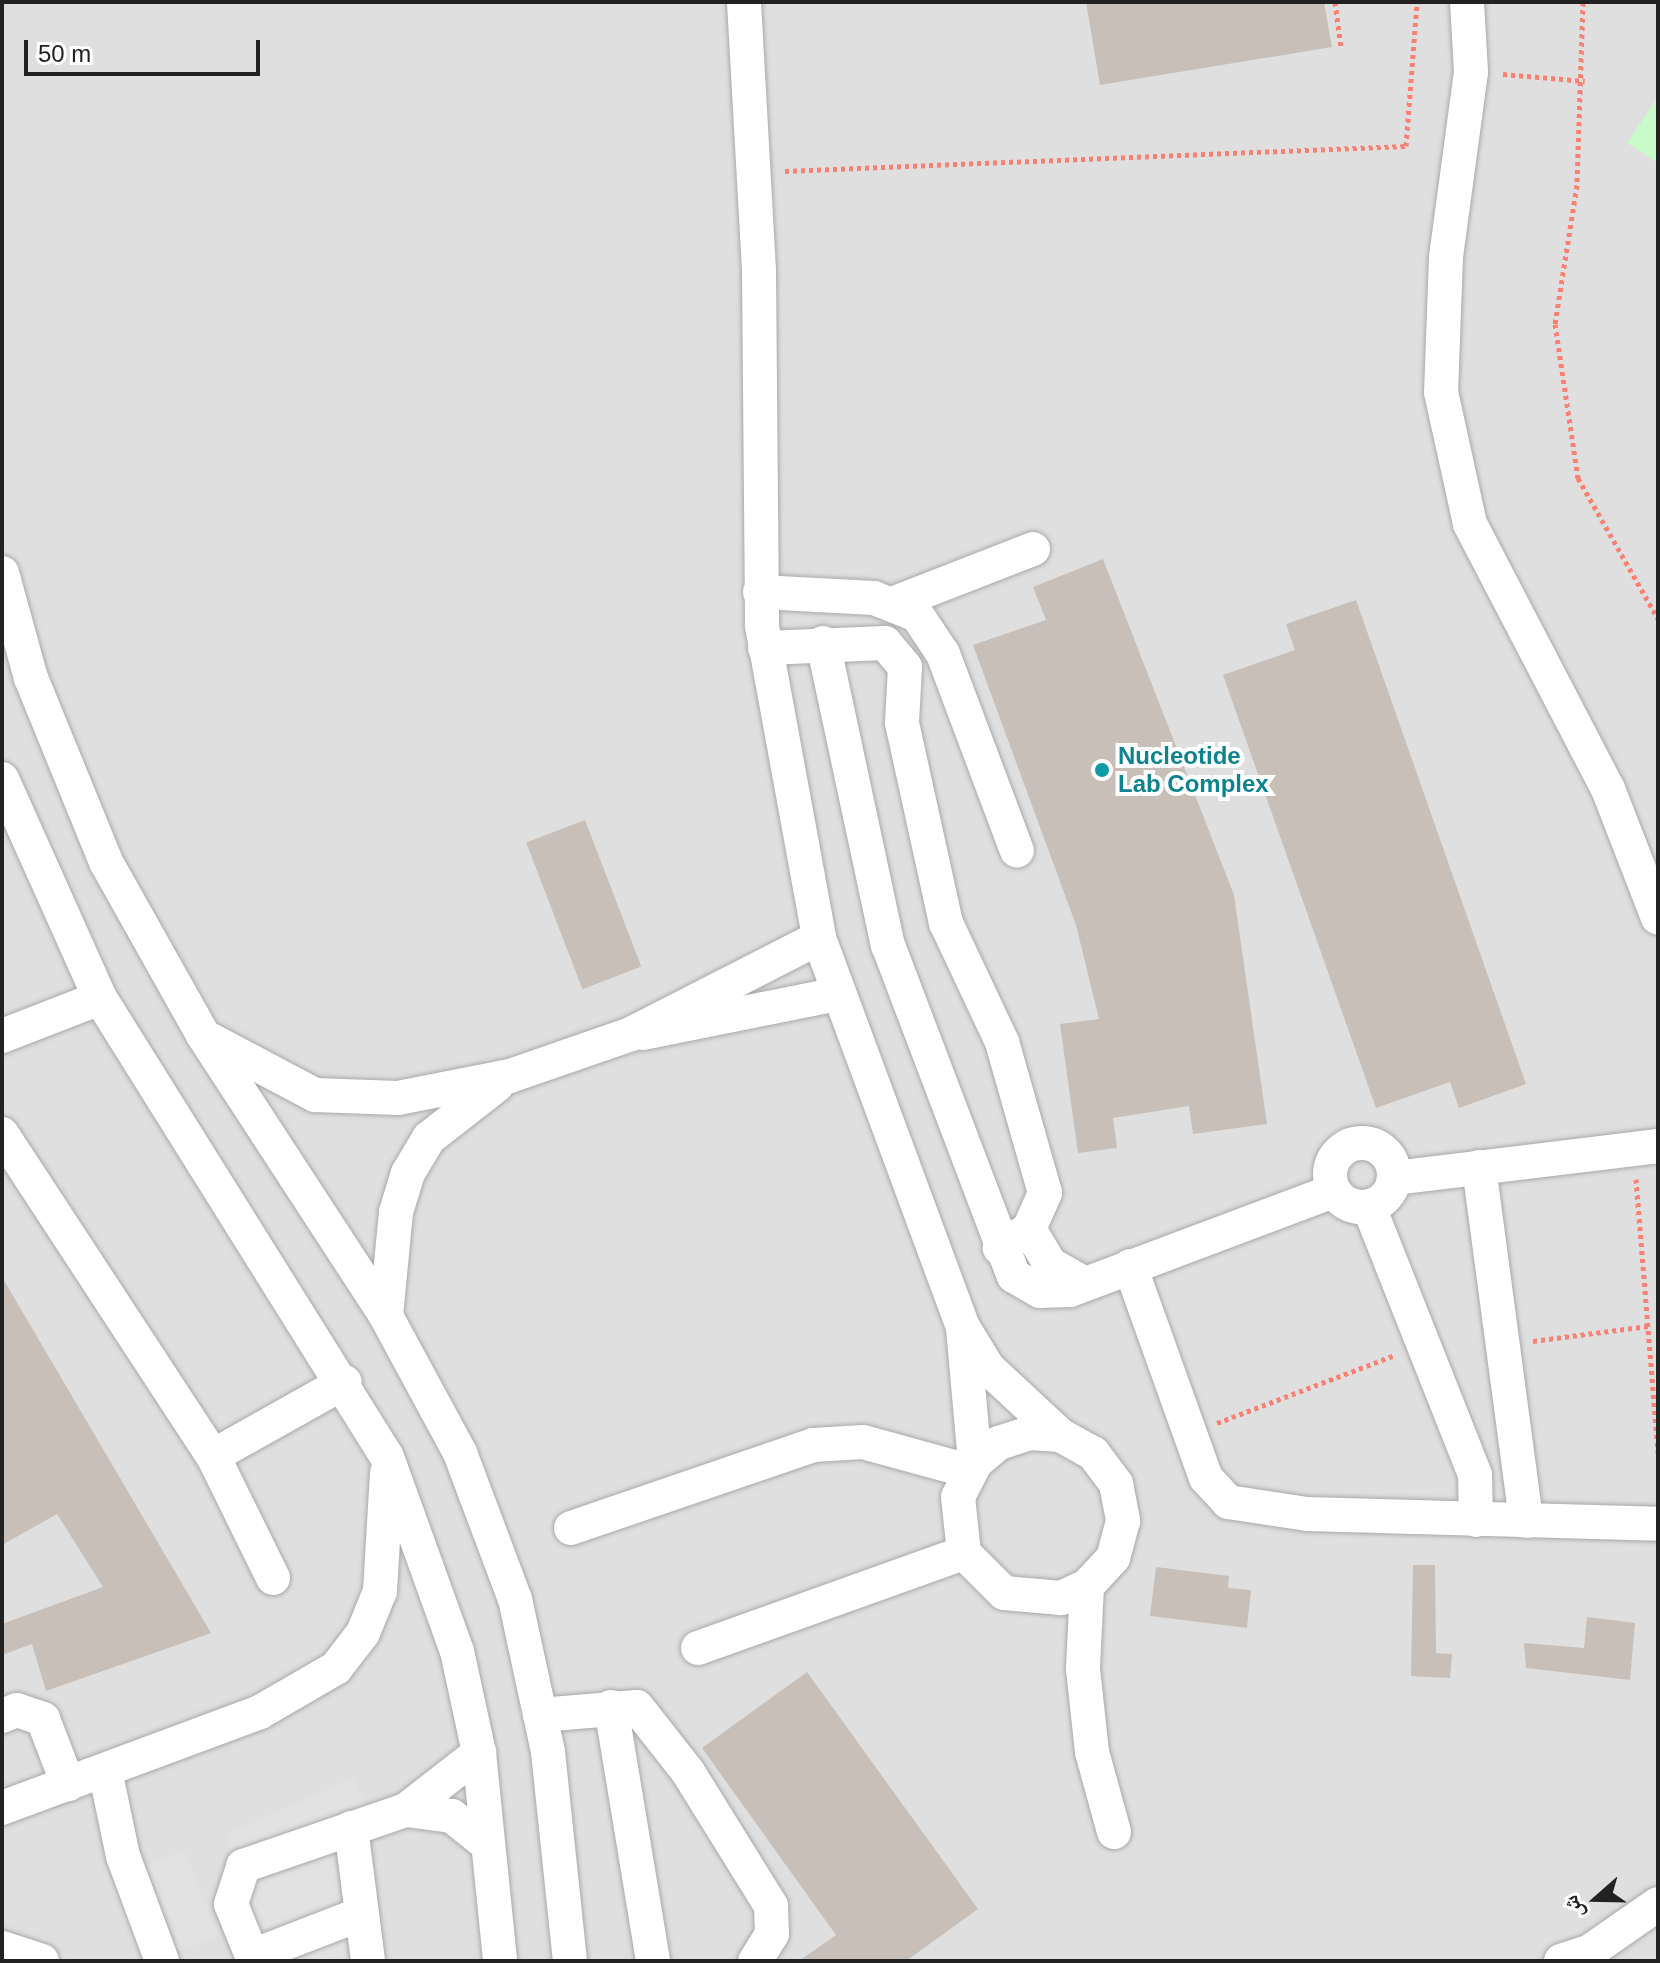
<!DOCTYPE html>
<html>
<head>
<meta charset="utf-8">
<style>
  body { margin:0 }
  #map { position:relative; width:1660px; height:1963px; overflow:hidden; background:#f2efe9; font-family:Helvetica,"Noto Naskh Arabic",sans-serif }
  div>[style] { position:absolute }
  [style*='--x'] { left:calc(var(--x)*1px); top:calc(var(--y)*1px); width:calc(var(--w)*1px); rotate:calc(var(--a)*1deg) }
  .residential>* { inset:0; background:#e0dfdf; transform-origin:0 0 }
  .park>* { inset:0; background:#c8facc }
  .parking>* { inset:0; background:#e2e2e2; transform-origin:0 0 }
  .building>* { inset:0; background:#c7bfb8; transform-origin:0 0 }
  .path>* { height:5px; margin-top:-2.5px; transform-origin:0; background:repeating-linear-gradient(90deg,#fa8072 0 4px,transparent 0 8px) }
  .roads { filter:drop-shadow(0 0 2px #a9a9a9) drop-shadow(0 0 2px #a9a9a9) }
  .minor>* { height:34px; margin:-17px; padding:0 17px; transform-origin:17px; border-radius:17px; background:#fff }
  .minor>.ring { margin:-17px; padding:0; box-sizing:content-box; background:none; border:34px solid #fff; border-radius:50% }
  .dots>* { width:22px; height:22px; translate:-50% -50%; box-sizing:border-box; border:4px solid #fff; border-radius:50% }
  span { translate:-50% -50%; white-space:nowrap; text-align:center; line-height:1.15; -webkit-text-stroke:8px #fff; paint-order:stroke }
  .culture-label { font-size:24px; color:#0d838f; font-weight:700 }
  .left { translate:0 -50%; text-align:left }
  .frame { position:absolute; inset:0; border:4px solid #222; pointer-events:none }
  .north { position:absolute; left:1556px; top:1859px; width:80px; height:80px; -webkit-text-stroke:6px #fff; paint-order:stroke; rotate:250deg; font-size:22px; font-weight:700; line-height:32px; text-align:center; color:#222 }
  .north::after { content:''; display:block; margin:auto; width:28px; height:36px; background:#222; clip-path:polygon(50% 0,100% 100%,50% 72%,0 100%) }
  .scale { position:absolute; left:24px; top:40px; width:236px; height:36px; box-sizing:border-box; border:4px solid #222; border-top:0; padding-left:10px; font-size:24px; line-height:28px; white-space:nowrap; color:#222; -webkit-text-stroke:6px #fff; paint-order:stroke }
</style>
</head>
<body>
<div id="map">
  <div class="residential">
    <i style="left:2px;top:2px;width:1656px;height:1959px"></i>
  </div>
  <div class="park">
    <i style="clip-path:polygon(1658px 97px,1658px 163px,1627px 143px)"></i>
  </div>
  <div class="parking">
    <i style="clip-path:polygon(355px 1777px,364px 1805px,326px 1819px,351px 1961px,260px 1961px,224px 1864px,232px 1857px,227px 1834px)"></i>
    <i style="left:184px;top:1850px;width:92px;height:81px;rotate:68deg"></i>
  </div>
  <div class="building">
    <i style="clip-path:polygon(1086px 2px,1324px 2px,1332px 47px,1100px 85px)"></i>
    <i style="clip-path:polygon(1103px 559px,1234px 895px,1267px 1124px,1193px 1134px,1189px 1106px,1113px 1118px,1117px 1148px,1078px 1153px,1060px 1024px,1099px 1019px,1076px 925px,973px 645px,1046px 620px,1033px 587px)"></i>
    <i style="clip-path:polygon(1356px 600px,1526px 1084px,1459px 1108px,1450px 1082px,1376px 1108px,1223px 675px,1295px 650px,1286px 624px)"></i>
    <i style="left:585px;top:820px;width:157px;height:63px;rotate:69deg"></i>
    <i style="clip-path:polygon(2px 1277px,211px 1633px,46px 1691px,32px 1644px,2px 1655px,2px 1624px,103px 1587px,57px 1514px,2px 1545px)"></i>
    <i style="clip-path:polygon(1413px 1565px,1435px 1565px,1436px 1653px,1452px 1654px,1450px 1678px,1411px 1676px)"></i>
    <i style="clip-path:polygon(1156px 1567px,1229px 1576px,1228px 1588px,1251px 1590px,1247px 1628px,1150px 1616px)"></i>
    <i style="clip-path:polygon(1587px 1617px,1635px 1623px,1630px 1680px,1526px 1668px,1524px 1643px,1584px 1648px)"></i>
    <i style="clip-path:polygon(807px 1672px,978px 1909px,906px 1961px,799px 1961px,836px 1935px,702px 1748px)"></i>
  </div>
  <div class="path">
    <i style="--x:1335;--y:2;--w:46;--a:82.6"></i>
    <i style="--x:1583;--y:2;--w:183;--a:91.9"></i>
    <i style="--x:1577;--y:185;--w:141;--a:99"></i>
    <i style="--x:1555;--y:324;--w:156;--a:81.5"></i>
    <i style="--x:1578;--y:478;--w:162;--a:60.4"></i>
    <i style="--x:1503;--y:74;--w:82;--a:4.9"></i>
    <i style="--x:785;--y:171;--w:622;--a:-2.31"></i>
    <i style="--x:1406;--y:146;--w:144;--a:-85.6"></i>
    <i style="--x:1636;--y:1179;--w:275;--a:85.4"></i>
    <i style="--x:1533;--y:1341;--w:116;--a:-7.4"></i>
    <i style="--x:1217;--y:1423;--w:191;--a:-20.9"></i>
  </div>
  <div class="roads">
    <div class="minor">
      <i style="--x:744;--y:2;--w:269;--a:86.8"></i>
      <i style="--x:759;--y:271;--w:355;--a:89.5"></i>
      <i style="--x:762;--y:626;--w:317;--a:79.6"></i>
      <i style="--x:819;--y:938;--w:415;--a:69.7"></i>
      <i style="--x:963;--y:1327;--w:48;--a:58.6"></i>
      <i style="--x:988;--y:1368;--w:98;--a:42.9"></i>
      <i style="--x:1467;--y:2;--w:70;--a:86.7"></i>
      <i style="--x:1471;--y:72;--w:187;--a:97.7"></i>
      <i style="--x:1446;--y:257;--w:135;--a:92.1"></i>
      <i style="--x:1441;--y:392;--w:135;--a:77.6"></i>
      <i style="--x:1470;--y:524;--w:299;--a:62.5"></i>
      <i style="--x:1608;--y:789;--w:138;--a:68.8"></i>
      <i style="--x:2;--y:573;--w:109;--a:74.6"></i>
      <i style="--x:31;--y:678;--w:199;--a:67.8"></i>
      <i style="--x:106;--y:862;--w:198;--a:60.7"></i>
      <i style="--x:203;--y:1035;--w:335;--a:56.9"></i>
      <i style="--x:386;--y:1316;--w:156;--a:61.6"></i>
      <i style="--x:460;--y:1453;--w:156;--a:69.4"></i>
      <i style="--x:515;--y:1599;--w:157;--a:77.8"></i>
      <i style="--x:548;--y:1752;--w:210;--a:84"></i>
      <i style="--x:760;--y:592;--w:114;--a:3"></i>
      <i style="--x:874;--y:598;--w:46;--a:21.6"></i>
      <i style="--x:917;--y:615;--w:47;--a:56.3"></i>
      <i style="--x:943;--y:654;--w:210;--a:69.4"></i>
      <i style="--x:897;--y:602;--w:146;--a:-21.3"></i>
      <i style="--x:823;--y:643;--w:309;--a:77.9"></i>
      <i style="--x:888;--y:945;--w:354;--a:69.2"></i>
      <i style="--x:1014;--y:1276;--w:30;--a:30"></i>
      <i style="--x:1040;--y:1291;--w:30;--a:-2"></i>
      <i style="--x:1070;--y:1290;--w:281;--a:-20.6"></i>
      <i style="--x:765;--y:648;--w:120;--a:-2.4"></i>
      <i style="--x:885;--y:643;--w:31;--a:50"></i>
      <i style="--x:905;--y:667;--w:56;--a:93.1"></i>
      <i style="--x:902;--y:723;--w:205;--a:77.6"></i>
      <i style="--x:946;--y:923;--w:132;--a:64.8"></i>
      <i style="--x:1002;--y:1042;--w:157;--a:74.1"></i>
      <i style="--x:1045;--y:1193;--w:39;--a:114"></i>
      <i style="--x:1029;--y:1229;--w:35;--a:147"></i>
      <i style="--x:2;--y:779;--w:240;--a:65.9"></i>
      <i style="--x:100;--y:998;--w:541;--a:57.98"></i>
      <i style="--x:387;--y:1457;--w:206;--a:70.2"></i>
      <i style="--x:457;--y:1651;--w:104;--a:77.8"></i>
      <i style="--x:479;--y:1753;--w:209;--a:84.2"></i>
      <i style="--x:643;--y:1033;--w:199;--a:-11.3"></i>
      <i style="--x:2;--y:1036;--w:105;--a:-21.2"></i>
      <i style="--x:211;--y:1040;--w:118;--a:27.9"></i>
      <i style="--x:315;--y:1095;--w:83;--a:2.1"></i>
      <i style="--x:398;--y:1098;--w:114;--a:-11.1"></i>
      <i style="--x:510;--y:1076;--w:128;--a:-19.1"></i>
      <i style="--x:631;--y:1034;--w:211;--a:-27.1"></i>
      <i style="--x:2;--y:1134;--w:385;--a:56.8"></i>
      <i style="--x:213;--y:1456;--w:136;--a:63.8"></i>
      <i class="ring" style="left:1330px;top:1143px;width:30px;height:30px"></i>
      <i style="--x:1479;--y:1167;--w:357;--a:82.4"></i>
      <i style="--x:1394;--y:1178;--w:266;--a:-6.9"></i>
      <i style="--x:1369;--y:1207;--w:288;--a:68.4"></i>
      <i style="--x:1475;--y:1475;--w:45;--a:88.7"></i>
      <i style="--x:1029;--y:1229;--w:41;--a:59"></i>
      <i style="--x:1050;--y:1264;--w:40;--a:29.7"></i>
      <i style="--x:1130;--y:1266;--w:225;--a:70.3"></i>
      <i style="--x:1206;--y:1478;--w:33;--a:47"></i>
      <i style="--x:1228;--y:1502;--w:80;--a:8.6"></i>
      <i style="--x:1307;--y:1514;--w:351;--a:1.6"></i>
      <i style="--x:386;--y:1316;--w:104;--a:-84.5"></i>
      <i style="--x:396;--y:1212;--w:41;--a:-72.9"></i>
      <i style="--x:408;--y:1173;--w:41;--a:-59"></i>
      <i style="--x:429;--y:1138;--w:86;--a:-37.9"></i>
      <i style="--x:963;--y:1328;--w:136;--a:84.9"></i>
      <i style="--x:213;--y:1456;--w:151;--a:-29.3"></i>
      <i style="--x:571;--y:1528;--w:256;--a:-18.9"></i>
      <i style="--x:813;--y:1445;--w:50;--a:-3.4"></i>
      <i style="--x:863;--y:1442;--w:110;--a:15.3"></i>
      <i style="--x:1087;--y:1586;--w:29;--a:155"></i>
      <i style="--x:1061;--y:1598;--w:57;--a:-175"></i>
      <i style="--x:1004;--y:1593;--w:57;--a:-135"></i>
      <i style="--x:964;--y:1553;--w:56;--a:-96.1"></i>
      <i style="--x:958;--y:1497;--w:38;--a:-63"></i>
      <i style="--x:975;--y:1463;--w:31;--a:-40"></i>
      <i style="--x:999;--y:1443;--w:32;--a:-18"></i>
      <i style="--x:1029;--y:1433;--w:31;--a:4"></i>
      <i style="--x:1060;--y:1435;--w:38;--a:29"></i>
      <i style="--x:1093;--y:1453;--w:39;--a:53"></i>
      <i style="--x:1116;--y:1484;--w:38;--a:79"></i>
      <i style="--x:1123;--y:1521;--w:38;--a:105"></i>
      <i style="--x:1113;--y:1558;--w:38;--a:133"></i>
      <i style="--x:1087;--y:1586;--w:83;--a:92.8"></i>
      <i style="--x:1083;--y:1669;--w:83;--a:83.8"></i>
      <i style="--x:1092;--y:1752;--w:83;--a:74.6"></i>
      <i style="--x:698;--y:1648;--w:282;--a:-19.7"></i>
      <i style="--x:611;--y:1707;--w:257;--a:80.6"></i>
      <i style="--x:540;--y:1715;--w:97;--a:-4.7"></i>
      <i style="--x:637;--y:1707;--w:83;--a:51.9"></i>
      <i style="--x:688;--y:1772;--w:158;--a:58.2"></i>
      <i style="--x:771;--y:1906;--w:28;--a:88"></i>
      <i style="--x:772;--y:1934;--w:32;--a:122"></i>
      <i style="--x:2;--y:1716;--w:16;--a:-22"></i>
      <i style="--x:17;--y:1710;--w:28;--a:19"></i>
      <i style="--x:43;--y:1719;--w:70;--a:69"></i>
      <i style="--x:105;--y:1770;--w:88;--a:78.2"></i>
      <i style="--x:123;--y:1856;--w:112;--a:69.6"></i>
      <i style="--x:2;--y:1808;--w:275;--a:-20.4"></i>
      <i style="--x:260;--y:1712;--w:88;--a:-30.1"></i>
      <i style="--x:336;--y:1668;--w:44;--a:-52.4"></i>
      <i style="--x:363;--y:1633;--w:45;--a:-68"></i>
      <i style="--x:380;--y:1591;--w:118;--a:-86.6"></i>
      <i style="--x:406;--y:1810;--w:46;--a:7.4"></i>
      <i style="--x:452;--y:1816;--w:46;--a:38.9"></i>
      <i style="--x:351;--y:1828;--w:134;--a:82.7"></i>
      <i style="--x:2;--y:1948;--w:42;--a:18"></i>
      <i style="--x:252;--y:1956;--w:117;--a:-21.1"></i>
      <i style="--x:254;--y:1961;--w:61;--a:-112"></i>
      <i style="--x:231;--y:1904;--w:40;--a:-72"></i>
      <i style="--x:243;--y:1866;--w:172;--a:-19"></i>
      <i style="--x:406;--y:1810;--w:93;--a:-38"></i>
      <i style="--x:1561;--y:1961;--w:29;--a:-18"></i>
      <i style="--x:1589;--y:1952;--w:84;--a:-34.8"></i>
    </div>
  </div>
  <div class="dots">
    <i style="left:1102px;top:770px;background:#0f9aa8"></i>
  </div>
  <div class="culture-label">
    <span class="left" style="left:1118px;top:770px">Nucleotide<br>Lab Complex</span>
  </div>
  <div class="frame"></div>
  <div class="north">ش</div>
  <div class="scale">50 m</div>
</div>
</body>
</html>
